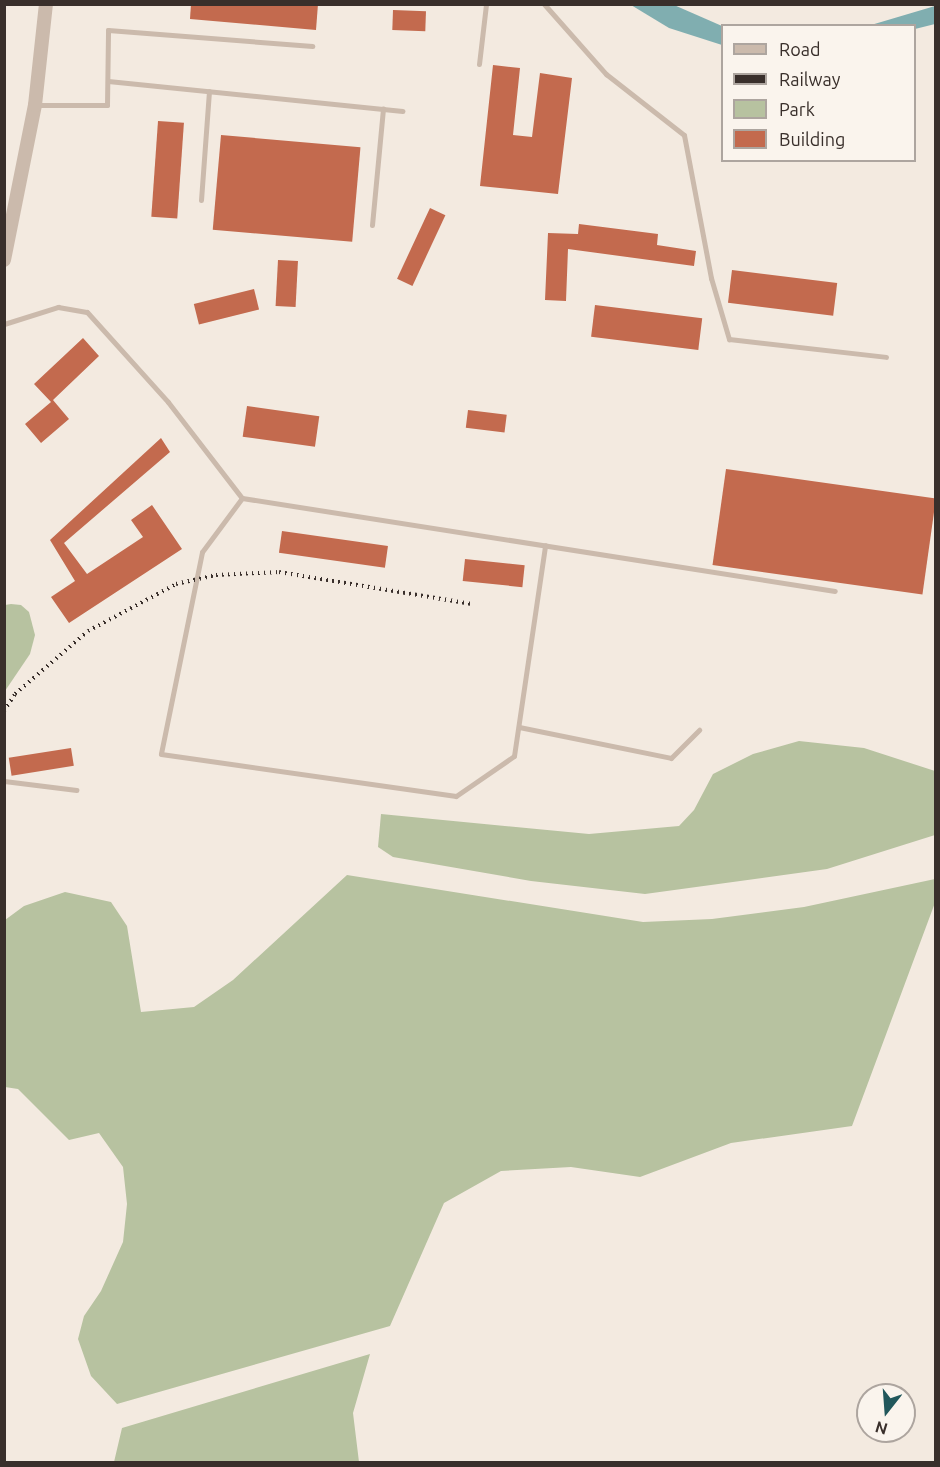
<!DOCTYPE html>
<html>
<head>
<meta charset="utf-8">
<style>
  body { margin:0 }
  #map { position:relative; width:940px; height:1467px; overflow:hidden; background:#f3eae0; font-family:Ubuntu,sans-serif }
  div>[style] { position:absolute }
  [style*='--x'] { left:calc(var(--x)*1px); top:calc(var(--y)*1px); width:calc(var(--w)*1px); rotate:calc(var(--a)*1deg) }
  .green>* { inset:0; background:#b7c2a0 }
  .water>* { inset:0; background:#80aeb0 }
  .building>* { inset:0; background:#c36a4e; transform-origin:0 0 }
  .service>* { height:5px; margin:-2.5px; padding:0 2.5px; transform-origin:2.5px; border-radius:2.5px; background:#cbbaac }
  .tertiary>* { height:14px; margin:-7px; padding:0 7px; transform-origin:7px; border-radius:7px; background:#cbbaac }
  .rail>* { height:4px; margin-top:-2px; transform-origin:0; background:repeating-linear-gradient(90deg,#392f2b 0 1.5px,transparent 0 6px) }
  span { translate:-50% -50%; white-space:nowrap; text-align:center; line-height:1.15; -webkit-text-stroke:4.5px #faf4ed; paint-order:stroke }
  .frame { position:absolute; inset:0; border:6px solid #392f2b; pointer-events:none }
  .legend { position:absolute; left:721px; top:24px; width:195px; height:138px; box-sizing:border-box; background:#faf4ed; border:2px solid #ada59f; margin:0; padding:8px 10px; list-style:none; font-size:18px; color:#392f2b }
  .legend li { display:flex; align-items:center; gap:12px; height:30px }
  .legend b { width:30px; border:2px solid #ada59f }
  .north { position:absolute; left:856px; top:1383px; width:60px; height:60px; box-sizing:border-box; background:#faf4ed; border:2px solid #ada59f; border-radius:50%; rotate:197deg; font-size:16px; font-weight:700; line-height:24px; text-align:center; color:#392f2b }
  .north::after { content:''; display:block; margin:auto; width:21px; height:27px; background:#21575b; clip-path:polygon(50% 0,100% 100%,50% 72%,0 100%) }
</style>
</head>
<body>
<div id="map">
  <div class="green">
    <i style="clip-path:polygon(11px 604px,21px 605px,29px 612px,35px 635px,30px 654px,5px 691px,5px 605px)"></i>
    <i style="clip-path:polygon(799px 741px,864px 748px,935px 771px,935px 835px,827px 869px,645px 894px,531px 881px,393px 857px,378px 847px,381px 814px,589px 834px,679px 826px,694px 810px,713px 774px,753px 754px)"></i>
    <i style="clip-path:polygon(347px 875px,643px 922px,712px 919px,804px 907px,935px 879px,936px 900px,852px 1126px,731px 1143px,640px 1177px,571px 1167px,501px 1171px,444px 1203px,390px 1326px,117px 1404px,91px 1376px,78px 1339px,84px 1316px,101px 1291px,123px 1242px,127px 1204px,123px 1167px,99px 1133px,69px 1140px,18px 1089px,5px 1087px,5px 920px,24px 906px,65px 892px,111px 902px,127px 926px,141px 1012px,194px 1007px,233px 980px)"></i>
    <i style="clip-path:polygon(370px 1354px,353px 1413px,359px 1462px,114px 1462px,122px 1428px)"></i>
  </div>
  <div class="water">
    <i style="clip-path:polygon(631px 5px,674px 5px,722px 26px,722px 45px,669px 28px)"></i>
    <i style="clip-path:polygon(935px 6px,935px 24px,915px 29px,914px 26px,871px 25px)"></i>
  </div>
  <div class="building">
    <i style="clip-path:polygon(191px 4px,318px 4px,316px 30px,190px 19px)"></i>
    <i style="left:393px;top:10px;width:33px;height:20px;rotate:2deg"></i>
    <i style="clip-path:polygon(493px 65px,520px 68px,513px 135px,532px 137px,540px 73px,572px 78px,558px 194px,480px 186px)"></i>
    <i style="left:158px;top:121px;width:26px;height:96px;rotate:4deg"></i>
    <i style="left:221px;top:135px;width:140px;height:95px;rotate:5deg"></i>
    <i style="left:430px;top:208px;width:17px;height:78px;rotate:25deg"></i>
    <i style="clip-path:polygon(579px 224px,658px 234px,657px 245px,696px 251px,694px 266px,568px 249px,566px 301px,545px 300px,548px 233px,578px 234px)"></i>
    <i style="left:278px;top:260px;width:20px;height:46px;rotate:3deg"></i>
    <i style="left:732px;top:270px;width:106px;height:33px;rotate:7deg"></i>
    <i style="left:254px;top:289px;width:21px;height:62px;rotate:76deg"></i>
    <i style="left:595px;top:305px;width:108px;height:32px;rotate:7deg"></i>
    <i style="clip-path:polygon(83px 338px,99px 356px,53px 400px,69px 419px,41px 443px,25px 424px,51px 402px,34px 384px)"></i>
    <i style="left:247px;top:406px;width:73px;height:31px;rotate:8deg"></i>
    <i style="left:468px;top:410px;width:39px;height:18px;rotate:7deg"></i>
    <i style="clip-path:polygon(161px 438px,170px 452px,64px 543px,87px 574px,143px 537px,131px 520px,152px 505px,182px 549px,69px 623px,51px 597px,75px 581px,50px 540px)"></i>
    <i style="left:726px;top:469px;width:212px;height:97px;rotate:8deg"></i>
    <i style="left:282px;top:531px;width:107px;height:22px;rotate:8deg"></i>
    <i style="left:465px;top:559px;width:60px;height:22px;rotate:6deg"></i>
    <i style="left:71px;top:748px;width:18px;height:63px;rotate:81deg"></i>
  </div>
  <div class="service">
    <i style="--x:544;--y:4;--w:94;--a:48.5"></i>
    <i style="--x:606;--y:74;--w:99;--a:38"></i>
    <i style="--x:684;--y:135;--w:146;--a:79.3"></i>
    <i style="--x:711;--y:278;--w:64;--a:73.6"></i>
    <i style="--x:729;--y:339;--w:158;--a:6.5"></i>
    <i style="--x:479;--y:64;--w:60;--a:-83.3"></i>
    <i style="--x:108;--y:81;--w:296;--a:5.8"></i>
    <i style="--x:37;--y:105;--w:70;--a:0"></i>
    <i style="--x:107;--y:105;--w:75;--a:-89.2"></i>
    <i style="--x:108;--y:30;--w:205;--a:4.5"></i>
    <i style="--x:201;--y:200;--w:109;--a:-85.8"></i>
    <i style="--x:372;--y:225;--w:117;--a:-84.6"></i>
    <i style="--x:4;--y:324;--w:57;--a:-17.5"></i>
    <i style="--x:58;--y:307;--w:29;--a:10"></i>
    <i style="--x:87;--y:312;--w:121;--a:48"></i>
    <i style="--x:168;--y:402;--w:121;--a:52.4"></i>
    <i style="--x:242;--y:498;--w:600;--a:8.91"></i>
    <i style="--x:242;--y:498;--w:67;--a:126.5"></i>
    <i style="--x:202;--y:552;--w:206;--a:101.5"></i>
    <i style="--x:161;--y:754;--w:298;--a:8.1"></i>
    <i style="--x:456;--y:796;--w:70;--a:-34.6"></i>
    <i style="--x:514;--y:756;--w:213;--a:-81.6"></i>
    <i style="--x:519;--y:727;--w:155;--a:11.5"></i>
    <i style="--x:671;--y:758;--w:40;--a:-45"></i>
    <i style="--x:4;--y:781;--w:73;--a:7.1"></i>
  </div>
  <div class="tertiary">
    <i style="--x:4;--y:260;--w:158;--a:-78.7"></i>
    <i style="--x:35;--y:105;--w:102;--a:-83.8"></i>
  </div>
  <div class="rail">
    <i style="--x:4;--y:711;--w:20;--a:-57"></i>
    <i style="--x:15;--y:694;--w:96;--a:-40.8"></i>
    <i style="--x:88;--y:631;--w:100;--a:-28.1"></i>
    <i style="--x:176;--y:584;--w:41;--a:-12.7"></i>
    <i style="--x:216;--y:575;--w:63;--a:-2.7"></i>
    <i style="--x:279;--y:572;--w:197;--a:9.4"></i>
  </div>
  <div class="frame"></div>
  <ul class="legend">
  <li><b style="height:8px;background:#cbbaac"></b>Road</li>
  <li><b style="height:8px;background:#392f2b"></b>Railway</li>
  <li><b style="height:16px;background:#b7c2a0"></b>Park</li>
  <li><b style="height:16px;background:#c36a4e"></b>Building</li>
  </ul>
  <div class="north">N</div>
</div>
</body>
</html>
